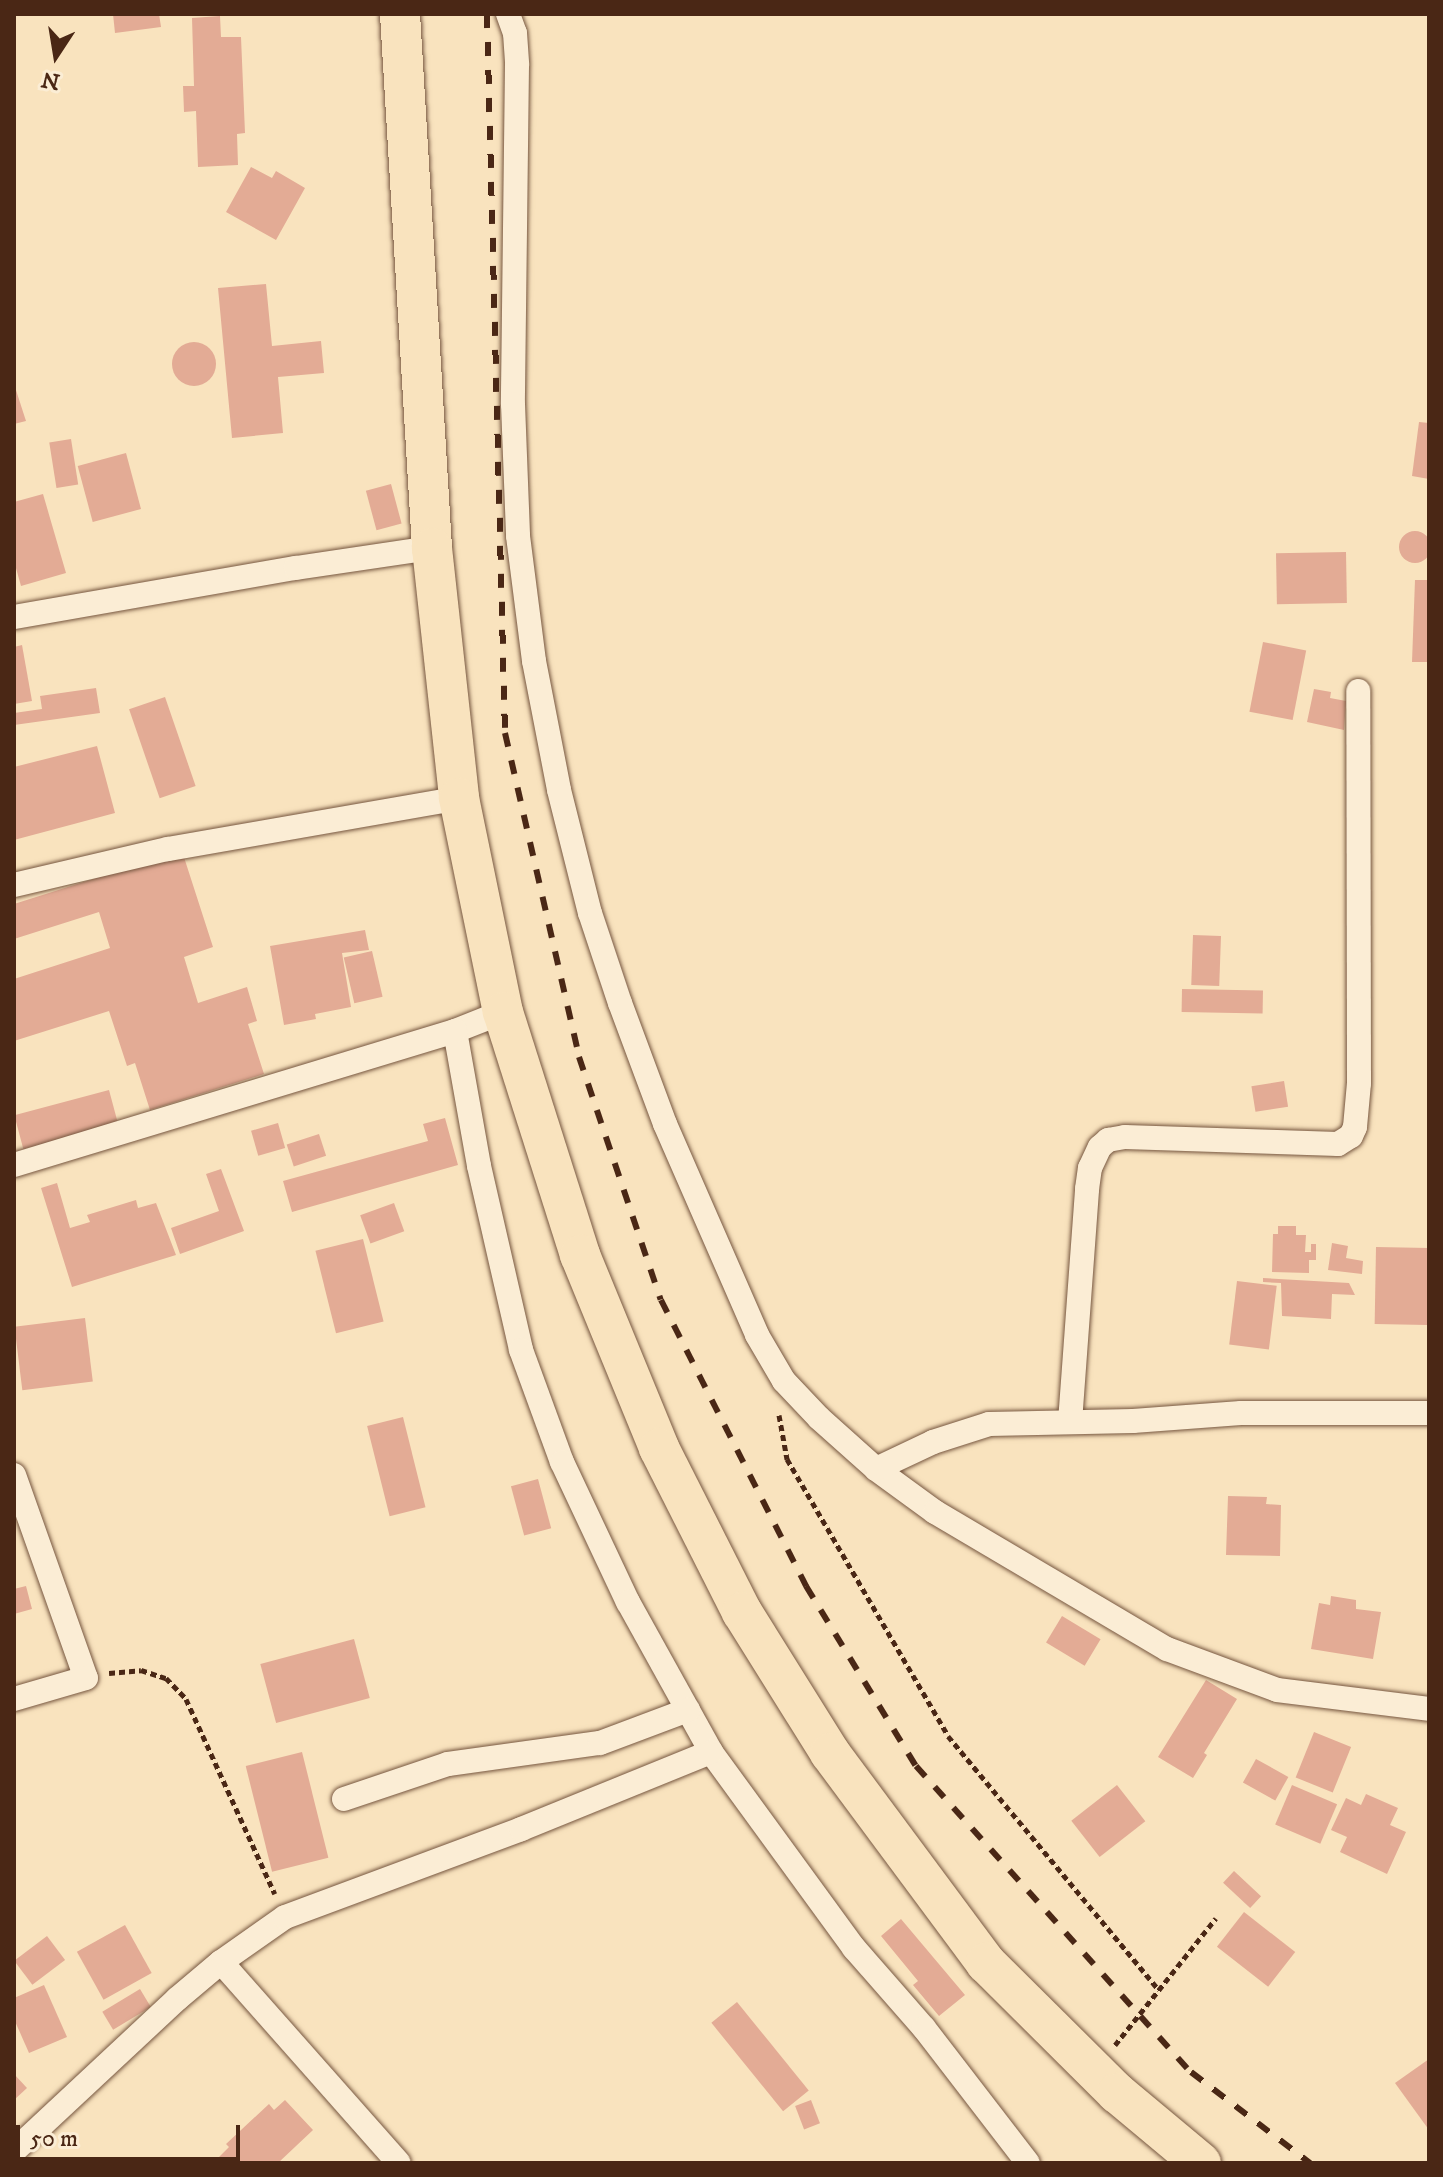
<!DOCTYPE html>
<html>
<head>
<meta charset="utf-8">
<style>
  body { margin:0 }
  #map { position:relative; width:1443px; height:2177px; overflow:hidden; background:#f9e3be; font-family:"IM FELL DW Pica",serif }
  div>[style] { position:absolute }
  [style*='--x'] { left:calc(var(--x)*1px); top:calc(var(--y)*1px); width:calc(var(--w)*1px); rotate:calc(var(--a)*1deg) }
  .building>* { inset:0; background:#e3ab95; transform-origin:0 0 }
  .round { border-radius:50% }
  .path>* { height:5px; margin-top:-2.5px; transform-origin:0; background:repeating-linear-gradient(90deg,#4a2715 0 6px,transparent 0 10px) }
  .roads { filter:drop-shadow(0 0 2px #76563f) drop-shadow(0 0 2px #76563f) }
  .minor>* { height:24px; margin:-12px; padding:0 12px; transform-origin:12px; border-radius:12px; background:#fbedd5 }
  .primary>* { height:40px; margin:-20px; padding:0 20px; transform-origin:20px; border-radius:20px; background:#f9e3be }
  .rail>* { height:6px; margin-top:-3px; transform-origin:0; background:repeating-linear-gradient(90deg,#4a2715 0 14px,transparent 0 28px) }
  span { translate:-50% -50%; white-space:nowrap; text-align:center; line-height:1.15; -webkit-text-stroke:6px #fbedd5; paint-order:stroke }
  .frame { position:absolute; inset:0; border:16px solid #4a2715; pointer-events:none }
  .north { position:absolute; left:16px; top:16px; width:80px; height:80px; -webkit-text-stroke:6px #fbedd5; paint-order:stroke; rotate:192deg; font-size:22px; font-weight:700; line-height:32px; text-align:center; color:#4a2715 }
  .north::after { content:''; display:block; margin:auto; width:28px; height:36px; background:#4a2715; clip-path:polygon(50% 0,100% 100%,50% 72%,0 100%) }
  .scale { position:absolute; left:16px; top:2125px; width:224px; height:36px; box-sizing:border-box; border:4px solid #4a2715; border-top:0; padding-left:10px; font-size:24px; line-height:28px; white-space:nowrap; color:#4a2715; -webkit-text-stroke:6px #fbedd5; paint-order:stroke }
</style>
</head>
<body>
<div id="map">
  <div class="building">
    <i style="clip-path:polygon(113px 14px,159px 14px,161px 27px,115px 33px)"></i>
    <i style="clip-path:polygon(220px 16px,221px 37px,241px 37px,245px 133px,237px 134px,238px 165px,198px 167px,196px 111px,184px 112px,183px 86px,194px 86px,192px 18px)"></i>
    <i style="clip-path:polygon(251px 167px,272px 178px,276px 171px,305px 188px,276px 240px,226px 212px)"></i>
    <i style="clip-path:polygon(266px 284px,272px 346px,321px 341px,324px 373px,278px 377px,283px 433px,232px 438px,218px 288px)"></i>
    <i class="round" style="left:172px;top:342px;width:44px;height:44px"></i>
    <i style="clip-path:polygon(14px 384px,26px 421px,14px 424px)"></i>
    <i style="clip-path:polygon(1419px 422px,1429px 423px,1429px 479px,1412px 476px)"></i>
    <i style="left:71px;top:439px;width:46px;height:22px;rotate:81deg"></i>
    <i style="left:126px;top:453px;width:58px;height:50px;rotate:75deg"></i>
    <i style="left:391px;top:484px;width:41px;height:26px;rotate:75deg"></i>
    <i style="clip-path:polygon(43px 494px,66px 573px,21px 586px,14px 561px,14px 502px)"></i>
    <i class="round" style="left:1399px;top:531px;width:32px;height:32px"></i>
    <i style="left:1346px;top:552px;width:51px;height:70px;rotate:89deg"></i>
    <i style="clip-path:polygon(1415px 580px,1429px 580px,1429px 662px,1412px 662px)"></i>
    <i style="left:1263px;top:642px;width:44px;height:71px;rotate:11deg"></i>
    <i style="clip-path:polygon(22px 645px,32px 701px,14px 704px,14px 647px)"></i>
    <i style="clip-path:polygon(96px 688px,100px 713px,14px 725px,14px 713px,42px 709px,40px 696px)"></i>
    <i style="clip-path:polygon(1314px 689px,1331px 692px,1330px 698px,1346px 701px,1344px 730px,1307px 722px)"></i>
    <i style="left:165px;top:697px;width:94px;height:38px;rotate:71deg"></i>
    <i style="clip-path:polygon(97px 746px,115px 813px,14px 840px,14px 767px)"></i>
    <i style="clip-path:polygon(182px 851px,213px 947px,184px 957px,198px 1003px,247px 987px,257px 1021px,248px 1024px,264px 1074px,150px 1110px,135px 1063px,127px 1066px,109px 1011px,14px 1041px,14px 979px,110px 948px,99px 912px,14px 939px,14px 904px)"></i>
    <i style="clip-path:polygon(365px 930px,369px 950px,342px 953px,351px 1007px,315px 1014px,316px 1019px,284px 1025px,270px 946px)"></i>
    <i style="left:1193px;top:935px;width:28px;height:50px;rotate:2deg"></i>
    <i style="left:372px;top:951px;width:47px;height:29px;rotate:77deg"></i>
    <i style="left:1182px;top:989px;width:81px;height:23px;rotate:1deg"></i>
    <i style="left:1284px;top:1081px;width:26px;height:33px;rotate:81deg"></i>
    <i style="left:109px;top:1090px;width:35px;height:98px;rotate:75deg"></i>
    <i style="clip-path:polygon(445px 1118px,458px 1165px,292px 1212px,283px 1181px,428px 1141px,423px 1124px)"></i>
    <i style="left:278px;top:1123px;width:26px;height:28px;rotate:74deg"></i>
    <i style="left:319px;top:1134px;width:23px;height:34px;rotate:72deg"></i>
    <i style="clip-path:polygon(221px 1169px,244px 1231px,180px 1254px,171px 1228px,219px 1211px,206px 1174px)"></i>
    <i style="clip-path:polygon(57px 1183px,70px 1228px,90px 1222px,87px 1215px,136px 1200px,138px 1208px,156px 1203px,176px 1255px,72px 1287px,41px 1188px)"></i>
    <i style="left:394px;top:1203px;width:30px;height:36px;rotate:70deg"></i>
    <i style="clip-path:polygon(1278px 1226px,1296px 1226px,1296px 1235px,1306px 1235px,1305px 1252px,1311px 1252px,1311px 1244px,1316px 1244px,1316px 1260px,1309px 1260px,1309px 1273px,1272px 1272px,1273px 1234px,1278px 1234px)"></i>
    <i style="left:363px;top:1239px;width:85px;height:49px;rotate:76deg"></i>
    <i style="clip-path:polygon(1332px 1243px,1348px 1246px,1346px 1258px,1363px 1261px,1362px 1274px,1328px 1270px)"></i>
    <i style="left:1376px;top:1247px;width:53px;height:77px;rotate:1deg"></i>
    <i style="clip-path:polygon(1263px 1278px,1349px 1283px,1355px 1295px,1332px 1294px,1331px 1319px,1282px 1316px,1281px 1283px,1263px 1282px)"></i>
    <i style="left:1237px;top:1281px;width:40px;height:64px;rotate:7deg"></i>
    <i style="left:85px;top:1318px;width:64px;height:71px;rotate:83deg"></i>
    <i style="left:403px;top:1417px;width:93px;height:37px;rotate:76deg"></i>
    <i style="left:538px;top:1479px;width:51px;height:28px;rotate:75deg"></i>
    <i style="clip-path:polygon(1228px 1496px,1267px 1497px,1266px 1504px,1281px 1505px,1280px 1556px,1226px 1555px)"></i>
    <i style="clip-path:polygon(26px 1586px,32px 1609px,14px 1614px,14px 1589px)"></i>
    <i style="clip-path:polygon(1331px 1596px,1356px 1600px,1356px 1609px,1381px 1612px,1373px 1659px,1311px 1649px,1319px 1603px,1330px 1605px)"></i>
    <i style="left:1062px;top:1616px;width:45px;height:31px;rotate:31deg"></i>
    <i style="left:354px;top:1639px;width:61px;height:97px;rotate:75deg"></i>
    <i style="clip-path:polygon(1206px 1680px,1237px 1699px,1204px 1753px,1207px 1755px,1193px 1778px,1158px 1757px)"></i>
    <i style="left:1314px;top:1732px;width:40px;height:49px;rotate:22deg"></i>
    <i style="left:302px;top:1752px;width:109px;height:58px;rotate:76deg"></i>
    <i style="left:1256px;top:1759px;width:37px;height:27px;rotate:29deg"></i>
    <i style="left:1117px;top:1785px;width:46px;height:58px;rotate:52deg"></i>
    <i style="left:1292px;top:1785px;width:49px;height:43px;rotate:23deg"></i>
    <i style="clip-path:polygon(1366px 1794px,1398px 1808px,1390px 1825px,1406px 1832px,1387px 1874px,1340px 1852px,1347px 1837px,1331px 1830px,1346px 1798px,1361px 1805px)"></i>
    <i style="left:1234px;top:1871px;width:37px;height:16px;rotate:43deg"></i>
    <i style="left:1244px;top:1912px;width:65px;height:44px;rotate:38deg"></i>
    <i style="clip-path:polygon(901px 1919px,965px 1995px,939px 2016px,913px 1985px,918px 1981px,881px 1936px)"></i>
    <i style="left:125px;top:1925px;width:55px;height:55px;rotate:61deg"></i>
    <i style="left:47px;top:1936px;width:30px;height:41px;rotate:53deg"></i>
    <i style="clip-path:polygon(44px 1985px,67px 2037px,29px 2053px,14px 2019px,14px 1998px)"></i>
    <i style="left:140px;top:1989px;width:21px;height:44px;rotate:59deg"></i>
    <i style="left:737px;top:2002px;width:114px;height:33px;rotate:51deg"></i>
    <i style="clip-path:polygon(1429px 2059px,1429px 2130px,1395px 2083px)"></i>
    <i style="clip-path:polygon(14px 2074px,27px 2088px,14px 2100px)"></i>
    <i style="clip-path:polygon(285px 2100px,313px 2130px,278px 2163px,224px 2163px,219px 2157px,229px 2147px,226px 2144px,269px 2104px,274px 2110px)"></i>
    <i style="left:811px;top:2100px;width:25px;height:17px;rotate:69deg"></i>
  </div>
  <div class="path">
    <i style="--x:779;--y:1415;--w:45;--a:79.7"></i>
    <i style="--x:787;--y:1459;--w:320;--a:59.8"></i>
    <i style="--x:948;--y:1736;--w:330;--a:50.3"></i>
    <i style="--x:109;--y:1673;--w:32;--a:-5"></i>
    <i style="--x:141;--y:1670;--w:26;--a:18"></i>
    <i style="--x:166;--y:1678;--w:29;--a:46"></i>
    <i style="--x:186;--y:1699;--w:214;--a:65.5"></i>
    <i style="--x:1115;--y:2045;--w:162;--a:-51.5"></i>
  </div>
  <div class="roads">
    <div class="minor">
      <i style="--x:508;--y:14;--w:20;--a:70"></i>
      <i style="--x:515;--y:33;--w:32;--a:86"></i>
      <i style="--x:517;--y:65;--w:339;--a:90.7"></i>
      <i style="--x:513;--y:404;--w:132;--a:87.8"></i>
      <i style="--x:518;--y:536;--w:126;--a:82.7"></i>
      <i style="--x:534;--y:661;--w:131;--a:79"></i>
      <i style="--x:559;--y:790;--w:127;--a:75.9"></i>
      <i style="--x:590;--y:913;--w:95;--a:71.6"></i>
      <i style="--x:620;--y:1003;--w:129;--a:69.6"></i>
      <i style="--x:665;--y:1124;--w:230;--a:66.4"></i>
      <i style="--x:757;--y:1335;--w:53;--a:59.6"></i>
      <i style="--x:784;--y:1381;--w:51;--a:46.6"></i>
      <i style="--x:819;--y:1418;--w:76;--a:41.8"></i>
      <i style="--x:876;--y:1469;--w:73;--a:36.1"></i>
      <i style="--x:935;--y:1512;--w:269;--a:30.6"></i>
      <i style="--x:1167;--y:1649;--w:117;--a:20.4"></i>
      <i style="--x:1277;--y:1690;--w:153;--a:7.1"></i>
      <i style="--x:14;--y:617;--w:286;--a:-9.9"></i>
      <i style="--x:296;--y:568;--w:137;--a:-8.4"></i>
      <i style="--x:14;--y:885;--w:158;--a:-13.2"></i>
      <i style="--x:168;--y:849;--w:295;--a:-9.9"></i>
      <i style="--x:503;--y:1012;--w:52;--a:158.4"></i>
      <i style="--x:455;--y:1031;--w:137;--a:79.9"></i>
      <i style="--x:479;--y:1166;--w:189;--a:77.1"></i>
      <i style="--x:521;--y:1350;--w:119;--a:69.9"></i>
      <i style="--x:562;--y:1462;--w:155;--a:64.8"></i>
      <i style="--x:628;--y:1602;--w:171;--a:61"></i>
      <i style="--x:711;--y:1752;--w:243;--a:53.9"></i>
      <i style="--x:854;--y:1948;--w:106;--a:48.8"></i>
      <i style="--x:924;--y:2028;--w:170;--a:52.4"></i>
      <i style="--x:14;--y:1165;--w:461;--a:-16.9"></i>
      <i style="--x:1070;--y:1422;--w:234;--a:-85.8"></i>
      <i style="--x:1087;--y:1189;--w:21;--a:-82"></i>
      <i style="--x:1090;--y:1168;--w:23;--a:-65"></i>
      <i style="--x:1100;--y:1147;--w:11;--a:-41"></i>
      <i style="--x:1108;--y:1140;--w:17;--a:-10"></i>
      <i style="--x:1125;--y:1137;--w:213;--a:1.9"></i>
      <i style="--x:1338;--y:1144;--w:15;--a:-32"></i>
      <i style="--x:1351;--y:1136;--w:10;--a:-66"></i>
      <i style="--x:1355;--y:1127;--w:44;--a:-84.8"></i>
      <i style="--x:1359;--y:1083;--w:392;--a:-90.1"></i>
      <i style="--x:876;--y:1469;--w:63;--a:-25.3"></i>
      <i style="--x:933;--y:1442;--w:59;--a:-17.8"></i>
      <i style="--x:989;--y:1424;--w:144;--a:-1.2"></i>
      <i style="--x:1133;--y:1421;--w:108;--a:-4.2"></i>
      <i style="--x:1241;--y:1413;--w:188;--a:0"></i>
      <i style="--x:14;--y:1475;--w:215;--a:70.5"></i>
      <i style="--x:86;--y:1678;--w:75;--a:163.7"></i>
      <i style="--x:344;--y:1799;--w:110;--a:-18.6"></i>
      <i style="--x:448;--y:1764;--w:153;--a:-7.9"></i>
      <i style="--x:600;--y:1743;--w:94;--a:-20.6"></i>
      <i style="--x:221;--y:1962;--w:268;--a:48.5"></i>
      <i style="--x:14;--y:2151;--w:223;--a:-43"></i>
      <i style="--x:177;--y:1999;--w:57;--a:-40.1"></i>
      <i style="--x:221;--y:1962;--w:78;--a:-35.1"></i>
      <i style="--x:285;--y:1917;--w:252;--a:-20.4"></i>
      <i style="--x:521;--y:1829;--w:205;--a:-22.1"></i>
    </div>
    <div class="primary">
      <i style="--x:400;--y:14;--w:535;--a:86.57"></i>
      <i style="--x:432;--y:548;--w:251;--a:83.8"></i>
      <i style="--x:459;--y:798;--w:218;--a:78.4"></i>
      <i style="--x:503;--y:1012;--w:255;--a:72.4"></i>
      <i style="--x:580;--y:1255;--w:209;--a:67.7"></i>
      <i style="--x:659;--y:1448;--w:184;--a:63.2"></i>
      <i style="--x:742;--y:1612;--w:166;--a:58"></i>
      <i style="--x:830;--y:1753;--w:262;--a:53.4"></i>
      <i style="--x:986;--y:1963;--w:185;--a:44.8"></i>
      <i style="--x:1117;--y:2093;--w:109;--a:39.8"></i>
    </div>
  </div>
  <div class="rail">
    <i style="--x:487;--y:14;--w:719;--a:88.57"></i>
    <i style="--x:505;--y:733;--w:332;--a:77.1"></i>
    <i style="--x:579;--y:1057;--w:256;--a:71.4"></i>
    <i style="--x:661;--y:1300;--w:321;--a:63.1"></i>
    <i style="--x:806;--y:1586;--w:211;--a:58.6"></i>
    <i style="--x:916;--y:1766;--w:411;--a:48.1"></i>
    <i style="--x:1191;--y:2072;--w:150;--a:37.4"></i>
  </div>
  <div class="frame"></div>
  <div class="north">N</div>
  <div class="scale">50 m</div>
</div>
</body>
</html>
